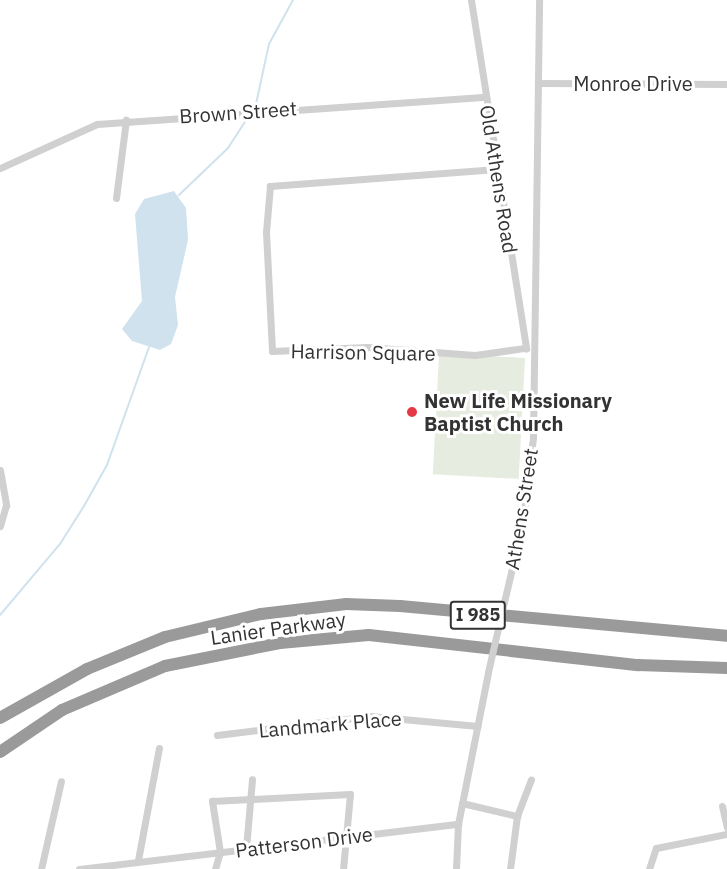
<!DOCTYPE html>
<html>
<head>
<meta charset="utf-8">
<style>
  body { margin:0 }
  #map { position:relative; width:727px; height:869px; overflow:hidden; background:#fff; font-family:"IBM Plex Sans",sans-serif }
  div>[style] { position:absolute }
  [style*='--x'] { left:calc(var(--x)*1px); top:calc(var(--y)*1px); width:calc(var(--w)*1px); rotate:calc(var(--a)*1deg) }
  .green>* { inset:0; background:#e6ecdf; transform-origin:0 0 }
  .water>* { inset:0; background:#cfe2ee }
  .stream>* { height:2px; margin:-1px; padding:0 1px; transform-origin:1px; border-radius:1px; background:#cfe2ee }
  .minor>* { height:7px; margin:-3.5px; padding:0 3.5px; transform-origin:3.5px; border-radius:3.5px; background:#d0d0d0 }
  .motorway>* { height:12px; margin:-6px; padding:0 6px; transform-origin:6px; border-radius:6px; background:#9a9a9a }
  .minor-bridge>* { height:7px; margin:-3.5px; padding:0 3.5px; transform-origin:3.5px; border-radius:3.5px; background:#d0d0d0 }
  .dots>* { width:16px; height:16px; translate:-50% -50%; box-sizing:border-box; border:3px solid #fff; border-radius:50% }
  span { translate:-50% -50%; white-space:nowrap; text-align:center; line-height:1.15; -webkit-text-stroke:6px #fff; paint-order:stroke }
  .shield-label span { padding:2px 4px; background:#fff; border:2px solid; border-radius:4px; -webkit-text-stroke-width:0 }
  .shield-label { font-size:18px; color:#333; font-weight:700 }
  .street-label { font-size:20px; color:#333 }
  .poi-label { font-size:20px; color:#333; font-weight:700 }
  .left { translate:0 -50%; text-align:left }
</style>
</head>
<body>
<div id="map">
  <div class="green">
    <i style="left:525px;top:358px;width:121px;height:86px;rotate:93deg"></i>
  </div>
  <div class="water">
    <i style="clip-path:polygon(174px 191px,186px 208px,188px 240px,175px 297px,178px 325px,171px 344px,160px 350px,132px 341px,122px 329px,142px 301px,135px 214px,144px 199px)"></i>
  </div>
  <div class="stream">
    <i style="--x:256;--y:104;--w:61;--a:-77.8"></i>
    <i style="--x:269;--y:44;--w:50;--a:-61.4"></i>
    <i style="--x:179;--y:195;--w:68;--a:-43.8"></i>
    <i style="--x:228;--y:148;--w:38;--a:-57"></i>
    <i style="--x:0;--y:615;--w:93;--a:-49.8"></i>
    <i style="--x:60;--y:544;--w:45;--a:-57.7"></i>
    <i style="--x:84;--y:506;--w:47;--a:-60.7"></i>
    <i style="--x:107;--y:465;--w:125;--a:-70.4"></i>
  </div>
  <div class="minor">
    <i style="--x:471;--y:0;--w:353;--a:81"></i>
    <i style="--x:540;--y:83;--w:187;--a:0.3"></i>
    <i style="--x:0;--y:168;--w:107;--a:-24.4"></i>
    <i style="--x:97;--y:124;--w:390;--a:-4"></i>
    <i style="--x:497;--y:169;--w:228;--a:175.7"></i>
    <i style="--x:270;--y:186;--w:46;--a:95"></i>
    <i style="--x:266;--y:232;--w:119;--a:87.1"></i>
    <i style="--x:272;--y:351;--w:95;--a:-2.4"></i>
    <i style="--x:367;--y:347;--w:108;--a:4.2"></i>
    <i style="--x:475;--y:355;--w:49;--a:-8.1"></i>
    <i style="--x:116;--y:198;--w:79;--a:-82.7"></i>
    <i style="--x:0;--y:470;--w:36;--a:80"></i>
    <i style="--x:6;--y:505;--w:22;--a:106"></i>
    <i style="--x:504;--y:602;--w:78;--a:-76.7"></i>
    <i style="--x:522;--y:526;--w:89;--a:-82.9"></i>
    <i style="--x:533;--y:438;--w:438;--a:-89.2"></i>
    <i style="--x:217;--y:735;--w:154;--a:-7.1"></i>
    <i style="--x:370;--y:716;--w:108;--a:5.3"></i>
    <i style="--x:462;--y:803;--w:57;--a:13.3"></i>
    <i style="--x:722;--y:806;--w:22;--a:77"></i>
    <i style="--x:246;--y:848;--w:69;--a:-85"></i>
    <i style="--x:138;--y:860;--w:114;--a:-79.4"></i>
    <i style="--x:41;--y:869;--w:90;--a:-77.2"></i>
    <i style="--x:79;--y:869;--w:382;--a:-6.8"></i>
    <i style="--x:215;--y:869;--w:18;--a:-74"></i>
    <i style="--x:220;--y:852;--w:52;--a:-98.9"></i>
    <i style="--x:212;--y:801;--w:138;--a:-2.9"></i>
    <i style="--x:350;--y:794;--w:75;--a:95.3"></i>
    <i style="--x:456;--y:869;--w:45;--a:-87.5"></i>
    <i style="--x:458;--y:824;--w:155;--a:-78.8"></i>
    <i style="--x:510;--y:869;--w:53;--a:-82.5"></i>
    <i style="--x:517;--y:816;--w:39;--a:-69"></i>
    <i style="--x:649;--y:869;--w:22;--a:-72"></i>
    <i style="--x:656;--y:848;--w:72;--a:-11.2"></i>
  </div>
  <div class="motorway">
    <i style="--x:0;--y:718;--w:100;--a:-29.4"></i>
    <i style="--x:87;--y:669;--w:84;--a:-22.3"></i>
    <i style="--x:165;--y:637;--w:99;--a:-13.5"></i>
    <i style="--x:261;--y:614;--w:86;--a:-6.7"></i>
    <i style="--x:346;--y:604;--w:54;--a:2.1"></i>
    <i style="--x:400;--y:606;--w:328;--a:5.2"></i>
    <i style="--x:0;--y:752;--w:75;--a:-34.1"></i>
    <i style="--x:62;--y:710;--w:112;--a:-23.1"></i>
    <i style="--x:165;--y:666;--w:117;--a:-11.3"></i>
    <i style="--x:280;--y:643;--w:89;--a:-5.1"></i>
    <i style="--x:369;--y:635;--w:271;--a:6.4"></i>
    <i style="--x:638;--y:665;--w:89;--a:1.9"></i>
  </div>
  <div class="minor-bridge">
    <i style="--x:488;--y:672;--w:72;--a:-77.1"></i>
  </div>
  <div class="dots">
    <i style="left:412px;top:412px;background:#e63946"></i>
  </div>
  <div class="shield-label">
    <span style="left:478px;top:615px">I 985</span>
  </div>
  <div class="street-label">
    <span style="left:633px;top:83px">Monroe Drive</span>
    <span style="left:238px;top:112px;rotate:-4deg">Brown Street</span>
    <span style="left:499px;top:179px;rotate:81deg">Old Athens Road</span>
    <span style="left:363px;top:352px;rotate:1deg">Harrison Square</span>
    <span style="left:521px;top:509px;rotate:-81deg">Athens Street</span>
    <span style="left:278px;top:628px;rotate:-8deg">Lanier Parkway</span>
    <span style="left:330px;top:724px;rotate:-5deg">Landmark Place</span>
    <span style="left:304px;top:842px;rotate:-7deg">Patterson Drive</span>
  </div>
  <div class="poi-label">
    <span class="left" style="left:424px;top:412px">New Life Missionary<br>Baptist Church</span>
  </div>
</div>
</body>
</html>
